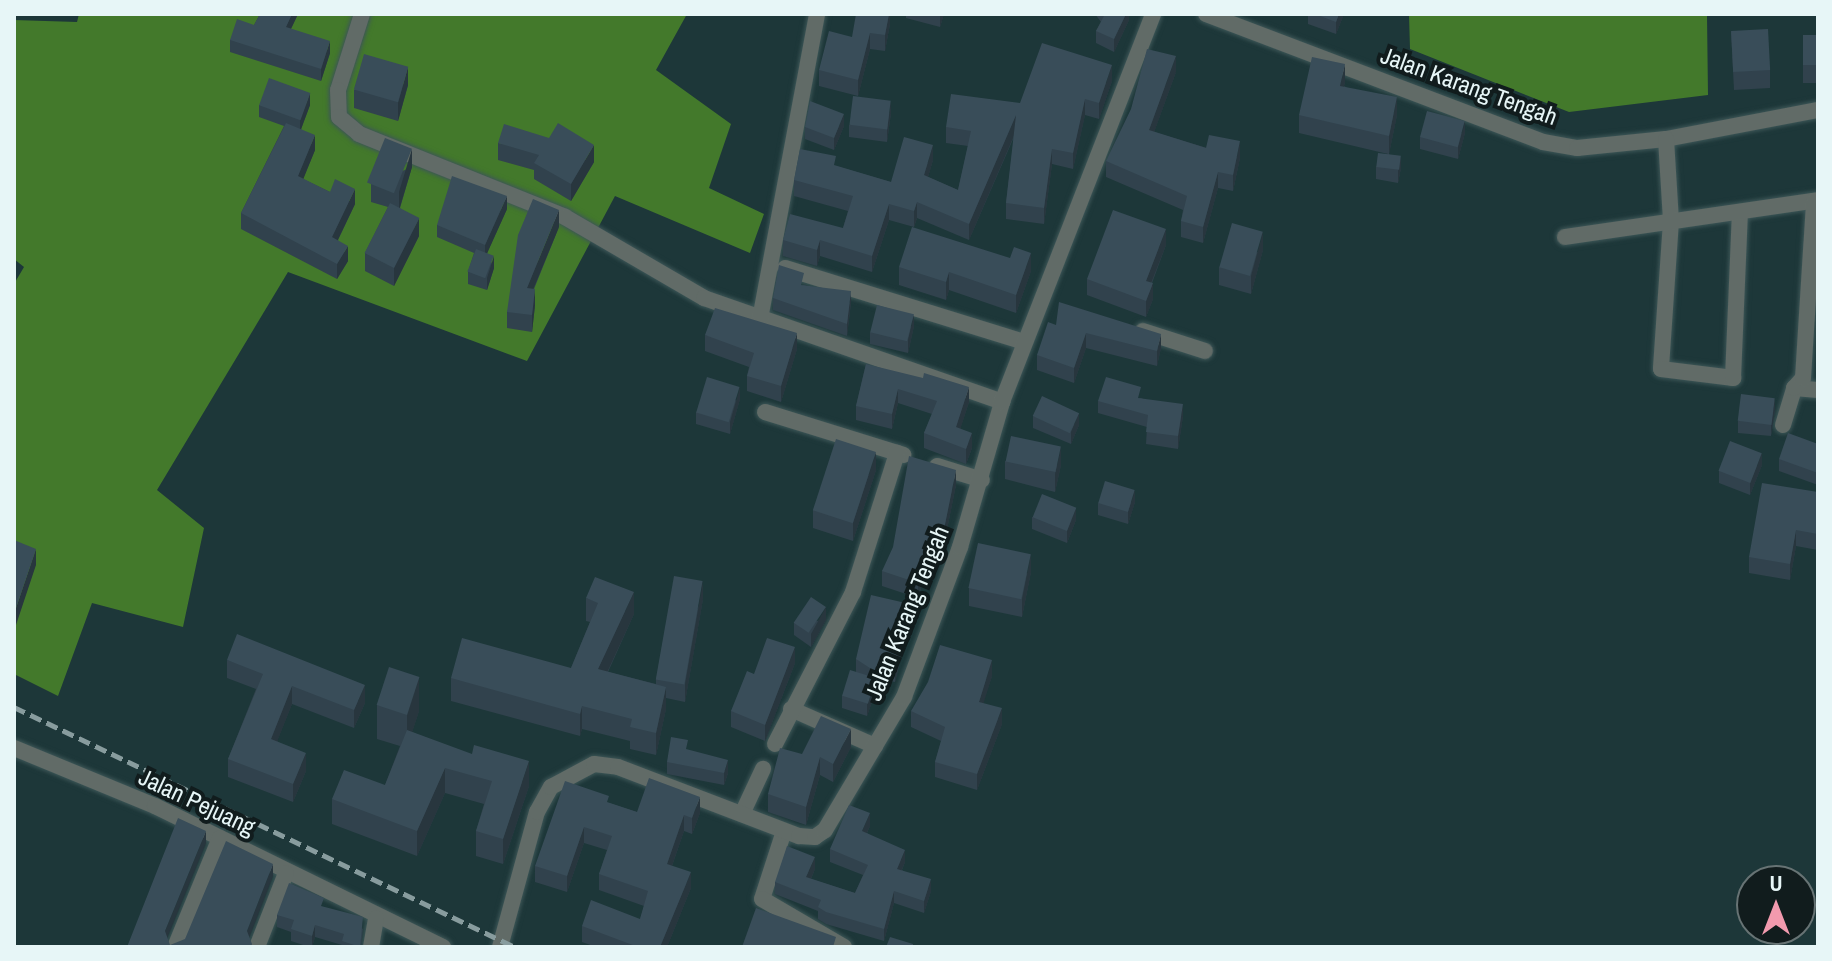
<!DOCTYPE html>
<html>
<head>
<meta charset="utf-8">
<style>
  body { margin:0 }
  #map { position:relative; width:1832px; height:961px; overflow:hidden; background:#1d3739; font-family:"Archivo Narrow",sans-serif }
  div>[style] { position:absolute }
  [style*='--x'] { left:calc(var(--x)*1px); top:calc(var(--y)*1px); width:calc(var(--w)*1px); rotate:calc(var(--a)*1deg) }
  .forest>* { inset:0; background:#43792b }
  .roads { filter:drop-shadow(0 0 2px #3d5657) drop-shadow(0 0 2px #3d5657) }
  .minor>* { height:16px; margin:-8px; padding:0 8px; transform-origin:8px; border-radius:8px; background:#616b67 }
  .rail>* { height:5px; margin-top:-2.5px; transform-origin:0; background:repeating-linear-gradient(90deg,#889c9e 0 12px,transparent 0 18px) }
  .wall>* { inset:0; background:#31424d; transform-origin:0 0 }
  .shaded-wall>* { inset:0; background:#28363e }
  .building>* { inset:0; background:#394d59; transform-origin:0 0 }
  span { translate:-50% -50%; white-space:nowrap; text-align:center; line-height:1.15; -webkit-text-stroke:8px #111c1d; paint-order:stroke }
  .street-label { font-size:24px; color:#e7f6f7 }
  .frame { position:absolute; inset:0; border:16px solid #e7f6f7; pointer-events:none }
  .north { position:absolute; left:1736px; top:865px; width:80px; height:80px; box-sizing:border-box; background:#111c1d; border:2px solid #677374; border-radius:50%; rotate:0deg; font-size:22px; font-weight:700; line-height:32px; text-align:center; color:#e7f6f7 }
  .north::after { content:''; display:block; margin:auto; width:28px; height:36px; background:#f29aae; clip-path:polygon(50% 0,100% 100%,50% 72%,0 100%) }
</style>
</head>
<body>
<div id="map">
  <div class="forest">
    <i style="clip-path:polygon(79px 14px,687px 14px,656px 70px,731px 124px,709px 188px,764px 214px,750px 253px,615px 196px,527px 361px,288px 272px,157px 490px,204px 528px,183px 627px,92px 603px,58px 696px,14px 674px,14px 284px,24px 267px,14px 259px,14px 20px,77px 22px)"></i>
    <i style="clip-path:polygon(1409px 14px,1726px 14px,1707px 15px,1708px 95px,1569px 112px,1410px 49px)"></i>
  </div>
  <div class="roads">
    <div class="minor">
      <i style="--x:362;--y:14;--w:80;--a:107.5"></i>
      <i style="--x:338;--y:90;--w:27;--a:88"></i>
      <i style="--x:339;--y:117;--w:26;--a:40"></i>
      <i style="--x:359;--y:134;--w:222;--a:21.9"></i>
      <i style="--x:565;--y:217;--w:161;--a:30.2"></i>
      <i style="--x:704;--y:298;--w:316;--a:19.2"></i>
      <i style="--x:1206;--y:14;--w:360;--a:20.8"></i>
      <i style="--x:1543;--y:142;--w:35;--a:10"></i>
      <i style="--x:1577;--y:148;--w:89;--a:-5.8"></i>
      <i style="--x:1666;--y:139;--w:155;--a:-10.8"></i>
      <i style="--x:1666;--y:139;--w:82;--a:86.5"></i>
      <i style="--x:1671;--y:221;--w:148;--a:93.9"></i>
      <i style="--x:1661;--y:369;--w:73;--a:7.1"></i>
      <i style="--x:1733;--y:378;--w:166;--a:-87.6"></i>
      <i style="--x:1565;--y:237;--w:256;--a:-8.3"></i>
      <i style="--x:785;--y:268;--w:250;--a:17.2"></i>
      <i style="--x:760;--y:319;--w:310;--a:-79.4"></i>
      <i style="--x:1143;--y:331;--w:65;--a:17.9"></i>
      <i style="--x:1794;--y:388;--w:24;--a:5"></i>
      <i style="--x:765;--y:412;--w:145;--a:17.2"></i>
      <i style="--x:1783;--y:425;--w:39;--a:-73"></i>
      <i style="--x:1794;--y:388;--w:13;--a:-48"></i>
      <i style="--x:1803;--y:378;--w:177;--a:-86.4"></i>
      <i style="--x:937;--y:466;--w:47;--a:17.3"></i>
      <i style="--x:791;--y:709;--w:92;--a:23.8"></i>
      <i style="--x:775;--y:744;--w:171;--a:-62.8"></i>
      <i style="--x:853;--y:592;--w:146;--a:-72.4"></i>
      <i style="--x:14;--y:748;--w:152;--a:22.4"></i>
      <i style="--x:155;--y:806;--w:321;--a:26.1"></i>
      <i style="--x:742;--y:814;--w:50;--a:-65"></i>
      <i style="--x:784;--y:831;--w:71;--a:107.9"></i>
      <i style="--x:762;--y:899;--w:95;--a:30.3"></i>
      <i style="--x:175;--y:947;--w:118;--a:-67.6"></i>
      <i style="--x:257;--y:947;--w:79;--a:-68.6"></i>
      <i style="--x:371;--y:947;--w:29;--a:-80"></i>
      <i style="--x:500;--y:947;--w:140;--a:-74.7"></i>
      <i style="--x:537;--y:812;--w:29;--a:-61"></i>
      <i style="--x:551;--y:787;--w:49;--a:-28.1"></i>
      <i style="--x:594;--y:764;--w:24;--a:7"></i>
      <i style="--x:618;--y:767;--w:194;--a:20.9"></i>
      <i style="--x:799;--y:836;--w:16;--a:4"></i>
      <i style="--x:815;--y:837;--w:12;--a:-35"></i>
      <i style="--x:825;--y:830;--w:155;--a:-59.3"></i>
      <i style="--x:904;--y:697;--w:160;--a:-69.5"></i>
      <i style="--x:960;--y:547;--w:151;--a:-73.8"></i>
      <i style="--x:1002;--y:402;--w:416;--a:-68.7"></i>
    </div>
  </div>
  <div class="rail">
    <i style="--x:14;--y:707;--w:556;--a:25.6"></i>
  </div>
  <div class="wall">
    <i style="clip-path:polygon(260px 14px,298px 14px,291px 29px,330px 53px,321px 81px,230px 52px,230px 40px,254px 25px)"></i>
    <i style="clip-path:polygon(890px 14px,890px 24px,885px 51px,870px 49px,858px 96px,819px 86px,819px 70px,852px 37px)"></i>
    <i style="clip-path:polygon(906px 14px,944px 14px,940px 27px,906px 18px)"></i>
    <i style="clip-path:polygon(1095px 14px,1129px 14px,1129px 20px,1114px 52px,1096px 43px,1096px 31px,1101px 22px)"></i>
    <i style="clip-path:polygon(1308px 14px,1344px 14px,1336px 34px,1308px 24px)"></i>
    <i style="clip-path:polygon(1731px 31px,1770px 70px,1770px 88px,1734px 90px)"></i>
    <i style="left:1803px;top:35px;width:15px;height:48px"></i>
    <i style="clip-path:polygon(1176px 72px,1154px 132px,1240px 158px,1233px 191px,1218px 188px,1203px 243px,1181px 237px,1181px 221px,1183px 210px,1106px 177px,1106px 161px)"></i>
    <i style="clip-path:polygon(1112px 81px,1099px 119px,1085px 115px,1073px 169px,1052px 164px,1044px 224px,1006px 219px,1006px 203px,1014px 137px,969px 240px,917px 218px,914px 227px,889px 220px,872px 272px,820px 256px,817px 266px,783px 256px,783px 240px,843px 228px,848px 211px,794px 196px,794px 180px,836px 166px,891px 182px,933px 160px,928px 177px,958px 190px,968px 146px,946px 143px,946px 127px,1020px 103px)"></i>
    <i style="clip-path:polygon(1345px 82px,1344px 86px,1397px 115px,1389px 154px,1401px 168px,1398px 183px,1376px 179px,1376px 167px,1388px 154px,1299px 133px,1299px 115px)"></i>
    <i style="clip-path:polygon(408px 85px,398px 121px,354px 108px,354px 90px)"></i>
    <i style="clip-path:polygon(259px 105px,310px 105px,301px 129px,315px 150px,303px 179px,355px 204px,338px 240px,348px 261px,337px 279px,241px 229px,241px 213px,284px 126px,259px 117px)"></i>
    <i style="clip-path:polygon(891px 113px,887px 142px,849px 137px,849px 125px)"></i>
    <i style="clip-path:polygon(844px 126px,834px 150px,805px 139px,805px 127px)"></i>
    <i style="clip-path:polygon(1465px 133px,1458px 159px,1420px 149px,1420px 137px)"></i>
    <i style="clip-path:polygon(498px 143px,594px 162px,571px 201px,534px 179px,534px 170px,498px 160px)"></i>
    <i style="clip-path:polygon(412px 167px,400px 208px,419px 236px,394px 286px,365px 271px,365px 253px,388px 207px,371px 202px,371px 184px)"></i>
    <i style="clip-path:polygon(507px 209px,487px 253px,494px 268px,487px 290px,468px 284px,468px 272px,474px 253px,437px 237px,437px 225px)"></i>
    <i style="clip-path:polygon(559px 227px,534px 289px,535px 305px,532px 332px,507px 328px,507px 312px)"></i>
    <i style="clip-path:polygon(1166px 245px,1152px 283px,1153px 299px,1146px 317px,1087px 295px,1087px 279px)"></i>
    <i style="clip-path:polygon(1263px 250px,1251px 294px,1219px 285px,1219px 267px)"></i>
    <i style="clip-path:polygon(1010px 258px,1031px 271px,1016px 313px,949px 290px,946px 300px,899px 285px,899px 267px)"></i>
    <i style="clip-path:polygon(804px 285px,851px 303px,847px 336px,773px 310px,773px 298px)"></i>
    <i style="clip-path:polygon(1056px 325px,1161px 348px,1157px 366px,1086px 348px,1074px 383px,1037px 370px,1037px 355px)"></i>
    <i style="clip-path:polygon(914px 326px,908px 353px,870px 344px,870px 332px)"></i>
    <i style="clip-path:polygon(705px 335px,797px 349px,781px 402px,747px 391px,747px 376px,749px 367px,705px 351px)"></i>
    <i style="clip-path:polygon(866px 364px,969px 402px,960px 429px,972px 448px,966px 464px,924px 448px,924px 433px,932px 414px,898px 403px,892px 429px,856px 420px,856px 406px)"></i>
    <i style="clip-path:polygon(1141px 398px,1183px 416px,1178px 449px,1146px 444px,1147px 427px,1098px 413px,1098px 401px)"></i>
    <i style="clip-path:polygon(740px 399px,730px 434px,696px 424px,696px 412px)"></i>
    <i style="clip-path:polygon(1775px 410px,1771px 436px,1738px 433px,1738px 421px)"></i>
    <i style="clip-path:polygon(1033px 416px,1079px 425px,1071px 444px,1033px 428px)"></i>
    <i style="clip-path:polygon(1818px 444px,1818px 485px,1779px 471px,1779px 459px)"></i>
    <i style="clip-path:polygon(1005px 461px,1061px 465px,1055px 492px,1005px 479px)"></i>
    <i style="clip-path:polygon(1762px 465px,1750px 495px,1719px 483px,1719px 471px)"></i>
    <i style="clip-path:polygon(876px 470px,853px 541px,813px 528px,813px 510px)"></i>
    <i style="clip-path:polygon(956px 485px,940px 564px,929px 563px,918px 598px,882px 586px,882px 571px)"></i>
    <i style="clip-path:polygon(1818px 492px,1818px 550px,1796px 546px,1790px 580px,1749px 573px,1749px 557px)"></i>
    <i style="clip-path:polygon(1135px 502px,1128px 524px,1098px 515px,1098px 503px)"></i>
    <i style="clip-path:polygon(1032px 517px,1076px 520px,1067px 543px,1032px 529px)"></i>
    <i style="clip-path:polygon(1031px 572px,1022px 617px,969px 606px,969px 588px)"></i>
    <i style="clip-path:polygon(586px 598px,634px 614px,608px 672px,656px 684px,656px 679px,703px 599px,685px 702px,666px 698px,666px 709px,656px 755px,630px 749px,630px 741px,582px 729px,580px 736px,451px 701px,451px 678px,571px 668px,590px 622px,586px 621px)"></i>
    <i style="clip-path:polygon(826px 620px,811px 647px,794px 635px,794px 623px)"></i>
    <i style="clip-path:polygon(910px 622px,895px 682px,880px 679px,867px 716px,842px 708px,842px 696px,856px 672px,856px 659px)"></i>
    <i style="clip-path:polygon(227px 660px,365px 703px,354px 728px,292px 704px,277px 741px,306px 771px,293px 802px,228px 777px,228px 759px,256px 689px,227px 678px)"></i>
    <i style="clip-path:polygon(795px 663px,765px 741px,731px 727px,731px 711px,754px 674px)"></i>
    <i style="clip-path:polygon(992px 676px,983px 703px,1002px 724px,977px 790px,935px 777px,935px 762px,941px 741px,911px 727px,911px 711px)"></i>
    <i style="clip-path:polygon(377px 705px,419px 711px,412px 732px,529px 786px,503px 864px,476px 856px,476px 831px,484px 804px,445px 793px,417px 856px,332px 824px,332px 799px,385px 785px,400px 746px,377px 739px)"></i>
    <i style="clip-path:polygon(851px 747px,833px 782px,820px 775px,806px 825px,768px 812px,768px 794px,802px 754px)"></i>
    <i style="clip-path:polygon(688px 750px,728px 773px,724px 785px,667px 774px,667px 762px)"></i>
    <i style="clip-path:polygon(609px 803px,637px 812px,700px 813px,692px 834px,684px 831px,672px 866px,691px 888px,667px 947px,596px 947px,582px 942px,582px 926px,640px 919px,644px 906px,599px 890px,599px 874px,607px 850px,584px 843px,567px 892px,535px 882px,535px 866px)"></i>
    <i style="clip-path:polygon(870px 826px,867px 833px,905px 862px,902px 870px,931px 891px,924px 913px,894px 903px,884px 941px,826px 924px,818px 919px,818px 911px,775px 894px,775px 882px,815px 869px,811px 879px,855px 893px,863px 875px,830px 862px,830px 849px)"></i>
    <i style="clip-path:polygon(324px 907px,363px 929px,361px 947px,342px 947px,342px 945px,315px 937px,312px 947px,309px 947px,291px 941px,291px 932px,277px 927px,277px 915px)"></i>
  </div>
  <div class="shaded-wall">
    <i style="clip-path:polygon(292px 14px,298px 14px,286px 39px,286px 27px)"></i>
    <i style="clip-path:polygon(889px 14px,890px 14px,890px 24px,885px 51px,885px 35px)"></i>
    <i style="clip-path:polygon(940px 14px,944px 14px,940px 27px)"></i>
    <i style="clip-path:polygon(1126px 14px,1129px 14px,1129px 20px,1114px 52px,1114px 39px)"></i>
    <i style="clip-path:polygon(1339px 14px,1344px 14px,1336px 34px,1336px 22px)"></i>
    <i style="clip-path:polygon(870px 33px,870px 49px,858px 96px,858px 80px)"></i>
    <i style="clip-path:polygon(330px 41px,330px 53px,321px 81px,321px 69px)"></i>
    <i style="clip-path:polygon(1176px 56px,1176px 72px,1149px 146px,1149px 130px)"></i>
    <i style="clip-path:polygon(1345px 64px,1345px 82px,1340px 104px,1340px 86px)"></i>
    <i style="clip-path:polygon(1112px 65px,1112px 81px,1099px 119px,1099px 103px)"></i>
    <i style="clip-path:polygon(408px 67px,408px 85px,398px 121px,398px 103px)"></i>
    <i style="clip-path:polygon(310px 93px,310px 105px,300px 132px,300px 120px)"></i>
    <i style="clip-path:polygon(1397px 97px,1397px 115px,1389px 154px,1389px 136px)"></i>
    <i style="clip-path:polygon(1085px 99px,1085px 115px,1073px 169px,1073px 153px)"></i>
    <i style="clip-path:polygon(891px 101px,891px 113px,887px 142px,887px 130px)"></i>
    <i style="clip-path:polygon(844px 114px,844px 126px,834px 150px,834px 138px)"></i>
    <i style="clip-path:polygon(1016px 115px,1016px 131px,969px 240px,969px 224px)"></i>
    <i style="clip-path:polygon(1465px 121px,1465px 133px,1458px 159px,1458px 147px)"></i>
    <i style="clip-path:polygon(315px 135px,315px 150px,298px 192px,298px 176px)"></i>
    <i style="clip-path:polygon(1240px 141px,1240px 158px,1233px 191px,1233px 175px)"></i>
    <i style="clip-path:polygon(594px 145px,594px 162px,571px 201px,571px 184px)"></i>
    <i style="clip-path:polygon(933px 145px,933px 160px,924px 191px,924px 175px)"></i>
    <i style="clip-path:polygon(412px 149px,412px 167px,399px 210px,399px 192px)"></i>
    <i style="clip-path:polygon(1052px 149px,1052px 164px,1044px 224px,1044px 208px)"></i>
    <i style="clip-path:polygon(1401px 156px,1401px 168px,1398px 183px,1398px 171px)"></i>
    <i style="clip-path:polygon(1218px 172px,1218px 188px,1203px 243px,1203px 227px)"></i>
    <i style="clip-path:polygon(355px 189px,355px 204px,332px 252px,332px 237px)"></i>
    <i style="clip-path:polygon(507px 196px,507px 209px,485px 258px,485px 245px)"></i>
    <i style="clip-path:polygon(917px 202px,917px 218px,914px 227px,914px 211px)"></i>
    <i style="clip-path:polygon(889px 204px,889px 220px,872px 272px,872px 256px)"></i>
    <i style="clip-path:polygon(559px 210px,559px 227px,527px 304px,527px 288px)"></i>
    <i style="clip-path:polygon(419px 218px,419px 236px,394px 286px,394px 268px)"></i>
    <i style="clip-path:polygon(1166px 229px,1166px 245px,1146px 296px,1146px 281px)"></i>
    <i style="clip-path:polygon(1263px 232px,1263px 250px,1251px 294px,1251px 276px)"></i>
    <i style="clip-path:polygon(820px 240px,820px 256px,817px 266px,817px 250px)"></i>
    <i style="clip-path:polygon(348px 246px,348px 261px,337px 279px,337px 264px)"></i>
    <i style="clip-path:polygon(1031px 253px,1031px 271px,1016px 313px,1016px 295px)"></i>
    <i style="clip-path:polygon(494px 256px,494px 268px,487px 290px,487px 278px)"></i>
    <i style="clip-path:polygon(949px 272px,949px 290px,946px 300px,946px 282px)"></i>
    <i style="clip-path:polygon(1153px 283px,1153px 299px,1146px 317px,1146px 301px)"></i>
    <i style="clip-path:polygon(535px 289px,535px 305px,532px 332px,532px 315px)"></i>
    <i style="clip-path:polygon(851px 291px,851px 303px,847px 336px,847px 324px)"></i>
    <i style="clip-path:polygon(914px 314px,914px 326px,908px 353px,908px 340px)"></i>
    <i style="clip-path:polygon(797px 333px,797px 349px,781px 402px,781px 386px)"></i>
    <i style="clip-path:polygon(1086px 333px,1086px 348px,1074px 383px,1074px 368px)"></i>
    <i style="clip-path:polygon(1161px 334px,1161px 348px,1157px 366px,1157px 351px)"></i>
    <i style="clip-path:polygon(740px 387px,740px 399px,730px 434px,730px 422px)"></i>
    <i style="clip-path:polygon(969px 387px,969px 402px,956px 442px,956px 427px)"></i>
    <i style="clip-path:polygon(898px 389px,898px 403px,892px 429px,892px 414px)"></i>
    <i style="clip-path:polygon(1775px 398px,1775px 410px,1771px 436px,1771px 424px)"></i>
    <i style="clip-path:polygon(1183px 404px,1183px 416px,1178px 449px,1178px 436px)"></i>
    <i style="clip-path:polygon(1079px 413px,1079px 425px,1071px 444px,1071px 432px)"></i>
    <i style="clip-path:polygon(972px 433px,972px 448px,966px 464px,966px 449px)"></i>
    <i style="clip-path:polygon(1061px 447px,1061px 465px,1055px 492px,1055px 474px)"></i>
    <i style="clip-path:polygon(876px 452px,876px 470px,853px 541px,853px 523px)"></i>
    <i style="clip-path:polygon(1762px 453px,1762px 465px,1750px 495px,1750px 483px)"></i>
    <i style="clip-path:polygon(956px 470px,956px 485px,940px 564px,940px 549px)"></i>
    <i style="clip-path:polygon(1135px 490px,1135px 502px,1128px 524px,1128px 512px)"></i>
    <i style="clip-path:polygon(1076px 508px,1076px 520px,1067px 543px,1067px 531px)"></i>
    <i style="clip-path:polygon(1796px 530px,1796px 546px,1790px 580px,1790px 564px)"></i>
    <i style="clip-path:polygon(929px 547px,929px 563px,918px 598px,918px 583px)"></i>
    <i style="clip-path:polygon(36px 549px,36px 565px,14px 631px,14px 614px)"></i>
    <i style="clip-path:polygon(1031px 554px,1031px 572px,1022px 617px,1022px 599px)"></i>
    <i style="clip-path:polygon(703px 581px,703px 599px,685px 702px,685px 684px)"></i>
    <i style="clip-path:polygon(634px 592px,634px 614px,598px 692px,598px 669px)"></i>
    <i style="clip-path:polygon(910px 604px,910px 622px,895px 682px,895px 664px)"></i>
    <i style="clip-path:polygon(826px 607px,826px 620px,811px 647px,811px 634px)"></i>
    <i style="clip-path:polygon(795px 647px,795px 663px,765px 741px,765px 725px)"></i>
    <i style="clip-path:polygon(992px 660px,992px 676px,979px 718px,979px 702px)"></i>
    <i style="clip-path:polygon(880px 661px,880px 679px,876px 690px,876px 672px)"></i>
    <i style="clip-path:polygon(419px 677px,419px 711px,407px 748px,407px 714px)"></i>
    <i style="clip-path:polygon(876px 678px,876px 691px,867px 716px,867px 704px)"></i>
    <i style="clip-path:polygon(365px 685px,365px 703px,354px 728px,354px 710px)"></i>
    <i style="clip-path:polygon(292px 686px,292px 704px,271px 757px,271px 739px)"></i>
    <i style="clip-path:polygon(666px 687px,666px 709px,656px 755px,656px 733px)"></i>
    <i style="clip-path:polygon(582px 706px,582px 729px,580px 736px,580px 714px)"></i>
    <i style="clip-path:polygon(1002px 708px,1002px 724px,977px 790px,977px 774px)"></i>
    <i style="clip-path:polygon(851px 729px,851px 747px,833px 782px,833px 764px)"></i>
    <i style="clip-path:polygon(306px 753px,306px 771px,293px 802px,293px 784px)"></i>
    <i style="clip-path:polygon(820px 757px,820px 775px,806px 825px,806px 807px)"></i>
    <i style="clip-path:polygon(728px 760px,728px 773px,724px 785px,724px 773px)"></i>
    <i style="clip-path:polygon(529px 761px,529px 786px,503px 864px,503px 839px)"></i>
    <i style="clip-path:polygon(445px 768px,445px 793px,417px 856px,417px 831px)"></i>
    <i style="clip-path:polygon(700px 797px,700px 813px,692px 834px,692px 818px)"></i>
    <i style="clip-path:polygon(870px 813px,870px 826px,862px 843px,862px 831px)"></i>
    <i style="clip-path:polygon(684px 815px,684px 831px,667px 880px,667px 864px)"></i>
    <i style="clip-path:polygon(584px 827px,584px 843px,567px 892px,567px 876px)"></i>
    <i style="clip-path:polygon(206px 831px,206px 843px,165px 943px,165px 931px)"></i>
    <i style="clip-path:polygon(905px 850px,905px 862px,897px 881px,897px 869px)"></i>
    <i style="clip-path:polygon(815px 857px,815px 869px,806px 890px,806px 877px)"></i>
    <i style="clip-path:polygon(273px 864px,273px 876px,247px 943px,247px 931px)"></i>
    <i style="clip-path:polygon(691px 872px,691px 888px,667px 947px,660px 947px)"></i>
    <i style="clip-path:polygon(931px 879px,931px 891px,924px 913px,924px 901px)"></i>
    <i style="clip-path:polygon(894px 891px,894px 903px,884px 941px,884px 929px)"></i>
    <i style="clip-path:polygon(315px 925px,315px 937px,312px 947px,312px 936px)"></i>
  </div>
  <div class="building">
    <i style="clip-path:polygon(260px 14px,292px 14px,286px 27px,330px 41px,321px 69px,230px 40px,237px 19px,254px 25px)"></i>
    <i style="clip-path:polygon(856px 14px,889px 14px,885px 35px,870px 33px,858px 80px,819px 70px,829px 31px,852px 37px)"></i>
    <i style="clip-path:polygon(1105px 14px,1126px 14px,1114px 39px,1096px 31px)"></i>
    <i style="clip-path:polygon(1315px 14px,1339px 14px,1336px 22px)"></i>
    <i style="left:1768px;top:29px;width:41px;height:37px;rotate:87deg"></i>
    <i style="left:1803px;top:35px;width:15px;height:30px"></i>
    <i style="clip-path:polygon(1042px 43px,1112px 65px,1099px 103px,1085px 99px,1073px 153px,1052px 149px,1044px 208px,1006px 203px,1016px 115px,969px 224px,917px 202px,914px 211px,889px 204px,872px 256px,820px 240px,817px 250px,783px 240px,790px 214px,843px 228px,853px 196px,794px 180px,800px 149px,836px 156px,834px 165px,891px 182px,904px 137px,933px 145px,924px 175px,958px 190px,971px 131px,946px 127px,951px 94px,1020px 103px)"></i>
    <i style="clip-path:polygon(1147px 49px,1176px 56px,1149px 130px,1206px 148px,1209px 135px,1240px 141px,1233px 175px,1218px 172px,1203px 227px,1181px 221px,1187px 196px,1106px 161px,1131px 109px)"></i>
    <i style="left:364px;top:54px;width:46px;height:37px;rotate:16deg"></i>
    <i style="clip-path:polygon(1312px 57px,1345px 64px,1340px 86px,1397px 97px,1389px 136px,1299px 115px)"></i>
    <i style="left:269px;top:78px;width:44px;height:29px;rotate:20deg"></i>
    <i style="left:853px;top:96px;width:38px;height:29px;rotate:7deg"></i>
    <i style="clip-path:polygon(810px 101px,844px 114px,834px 138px,805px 127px)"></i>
    <i style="left:1427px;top:111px;width:39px;height:27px;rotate:15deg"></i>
    <i style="clip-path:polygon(286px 123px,315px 135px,298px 176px,330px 192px,335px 179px,355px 189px,332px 237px,348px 246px,337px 264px,241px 213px)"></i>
    <i style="clip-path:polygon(558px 123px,594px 145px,571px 184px,534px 163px,539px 155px,498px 143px,504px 124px,549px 138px)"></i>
    <i style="left:385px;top:138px;width:29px;height:48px;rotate:22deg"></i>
    <i style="left:1378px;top:153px;width:23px;height:14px;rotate:7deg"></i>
    <i style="clip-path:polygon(452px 176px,507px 196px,485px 245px,437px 225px)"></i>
    <i style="clip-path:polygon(533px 199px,559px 210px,527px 288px,535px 289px,532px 315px,507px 312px,518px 235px)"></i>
    <i style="left:390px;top:203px;width:33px;height:56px;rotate:27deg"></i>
    <i style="clip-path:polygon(1113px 210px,1166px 229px,1146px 281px,1153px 283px,1146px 301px,1087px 279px)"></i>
    <i style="left:1232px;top:223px;width:32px;height:46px;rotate:16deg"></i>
    <i style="clip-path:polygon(912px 227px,1010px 258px,1014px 247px,1031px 253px,1016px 295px,949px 272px,946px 282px,899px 267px)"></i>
    <i style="left:476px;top:249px;width:19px;height:24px;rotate:21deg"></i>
    <i style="clip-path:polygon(779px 265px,804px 273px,801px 285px,851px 291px,847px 324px,773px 298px)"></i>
    <i style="clip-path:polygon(1059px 302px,1161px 334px,1157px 351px,1086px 333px,1074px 368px,1037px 355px,1048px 322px,1056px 325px)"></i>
    <i style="left:877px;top:305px;width:38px;height:28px;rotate:14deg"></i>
    <i style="clip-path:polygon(715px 308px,797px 333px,781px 386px,747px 376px,754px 353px,705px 335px)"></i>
    <i style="clip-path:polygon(866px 364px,923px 378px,924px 373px,969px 387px,956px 427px,972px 433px,966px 449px,924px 433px,937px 401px,898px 389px,892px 414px,856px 406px)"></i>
    <i style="left:707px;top:377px;width:34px;height:37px;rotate:17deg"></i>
    <i style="clip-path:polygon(1106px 377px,1141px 387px,1138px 398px,1183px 404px,1178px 436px,1146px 432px,1148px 415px,1098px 401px)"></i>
    <i style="left:1741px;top:394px;width:34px;height:27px;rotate:7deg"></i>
    <i style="left:1042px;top:396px;width:41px;height:22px;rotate:25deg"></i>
    <i style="clip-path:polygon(1788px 433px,1818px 444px,1818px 473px,1779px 459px)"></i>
    <i style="left:1011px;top:436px;width:51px;height:26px;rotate:12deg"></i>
    <i style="left:836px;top:439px;width:42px;height:75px;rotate:18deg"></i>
    <i style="left:1730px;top:441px;width:34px;height:32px;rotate:21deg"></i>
    <i style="clip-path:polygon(909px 456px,956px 470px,940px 549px,929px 547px,918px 583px,882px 571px,893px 547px)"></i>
    <i style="left:1105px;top:481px;width:31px;height:23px;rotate:17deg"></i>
    <i style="clip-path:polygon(1762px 483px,1818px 492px,1818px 534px,1796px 530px,1790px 564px,1749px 557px)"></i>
    <i style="left:1042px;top:494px;width:37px;height:25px;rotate:22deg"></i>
    <i style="clip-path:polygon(14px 540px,36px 549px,14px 614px)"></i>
    <i style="left:978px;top:543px;width:54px;height:46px;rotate:12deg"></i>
    <i style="left:674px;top:576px;width:29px;height:105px;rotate:10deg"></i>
    <i style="clip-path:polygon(595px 577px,634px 592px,598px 669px,666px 687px,656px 733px,630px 727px,632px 719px,582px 706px,580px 714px,451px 678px,462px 638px,571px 668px,598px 603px,586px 598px)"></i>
    <i style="clip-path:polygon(871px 595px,910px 604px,895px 664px,880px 661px,876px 672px,856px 659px)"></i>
    <i style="left:811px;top:597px;width:18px;height:31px;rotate:34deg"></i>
    <i style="clip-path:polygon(237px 634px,365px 685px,354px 710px,292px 686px,271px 739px,306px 753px,293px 784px,228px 759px,263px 674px,227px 660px)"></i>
    <i style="clip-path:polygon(767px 638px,795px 647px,765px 725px,731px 711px,747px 671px,754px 674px)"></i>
    <i style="clip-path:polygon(940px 645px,992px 660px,979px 702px,1002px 708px,977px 774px,935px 762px,945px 727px,911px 711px,928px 682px)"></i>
    <i style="left:389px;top:667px;width:32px;height:40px;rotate:18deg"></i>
    <i style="left:850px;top:670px;width:27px;height:27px;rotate:17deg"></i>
    <i style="clip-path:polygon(821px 716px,851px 729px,833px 764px,820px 757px,806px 807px,768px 794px,780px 748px,802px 754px)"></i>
    <i style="clip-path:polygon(407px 730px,472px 754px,474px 745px,529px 761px,503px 839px,476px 831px,492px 781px,445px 768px,417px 831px,332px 799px,344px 770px,385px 785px)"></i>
    <i style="clip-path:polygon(671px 737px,688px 740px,686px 749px,728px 760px,724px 773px,667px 762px)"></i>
    <i style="clip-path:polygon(649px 778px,700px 797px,692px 818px,684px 815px,667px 864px,691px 872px,660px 947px,638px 947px,582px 926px,591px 900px,640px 919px,648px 891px,599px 874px,612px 836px,584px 827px,567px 876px,535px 866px,565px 781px,609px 796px,607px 802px,637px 812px)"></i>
    <i style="clip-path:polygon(849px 805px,870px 813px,862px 831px,905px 850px,897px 869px,931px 879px,924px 901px,894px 891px,884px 929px,826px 912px,818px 907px,821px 900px,775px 882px,787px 846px,815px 857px,806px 877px,855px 893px,868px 865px,830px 849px)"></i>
    <i style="clip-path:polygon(178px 818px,206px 831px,165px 931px,170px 945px,185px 939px,226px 841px,273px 864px,247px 931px,252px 944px,251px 947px,127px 947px)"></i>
    <i style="clip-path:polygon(289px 883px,324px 898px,321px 906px,363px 917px,360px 947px,342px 941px,344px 934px,315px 925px,312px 936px,291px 929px,294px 920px,277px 915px)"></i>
    <i style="clip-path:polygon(756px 908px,836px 937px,833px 947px,742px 947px)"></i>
    <i style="clip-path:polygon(890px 937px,913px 944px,913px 947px,886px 947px)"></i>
  </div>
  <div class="street-label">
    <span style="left:1469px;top:86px;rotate:20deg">Jalan Karang Tengah</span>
    <span style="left:907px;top:613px;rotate:-68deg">Jalan Karang Tengah</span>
    <span style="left:197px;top:802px;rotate:25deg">Jalan Pejuang</span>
  </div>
  <div class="frame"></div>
  <div class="north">U</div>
</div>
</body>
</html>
